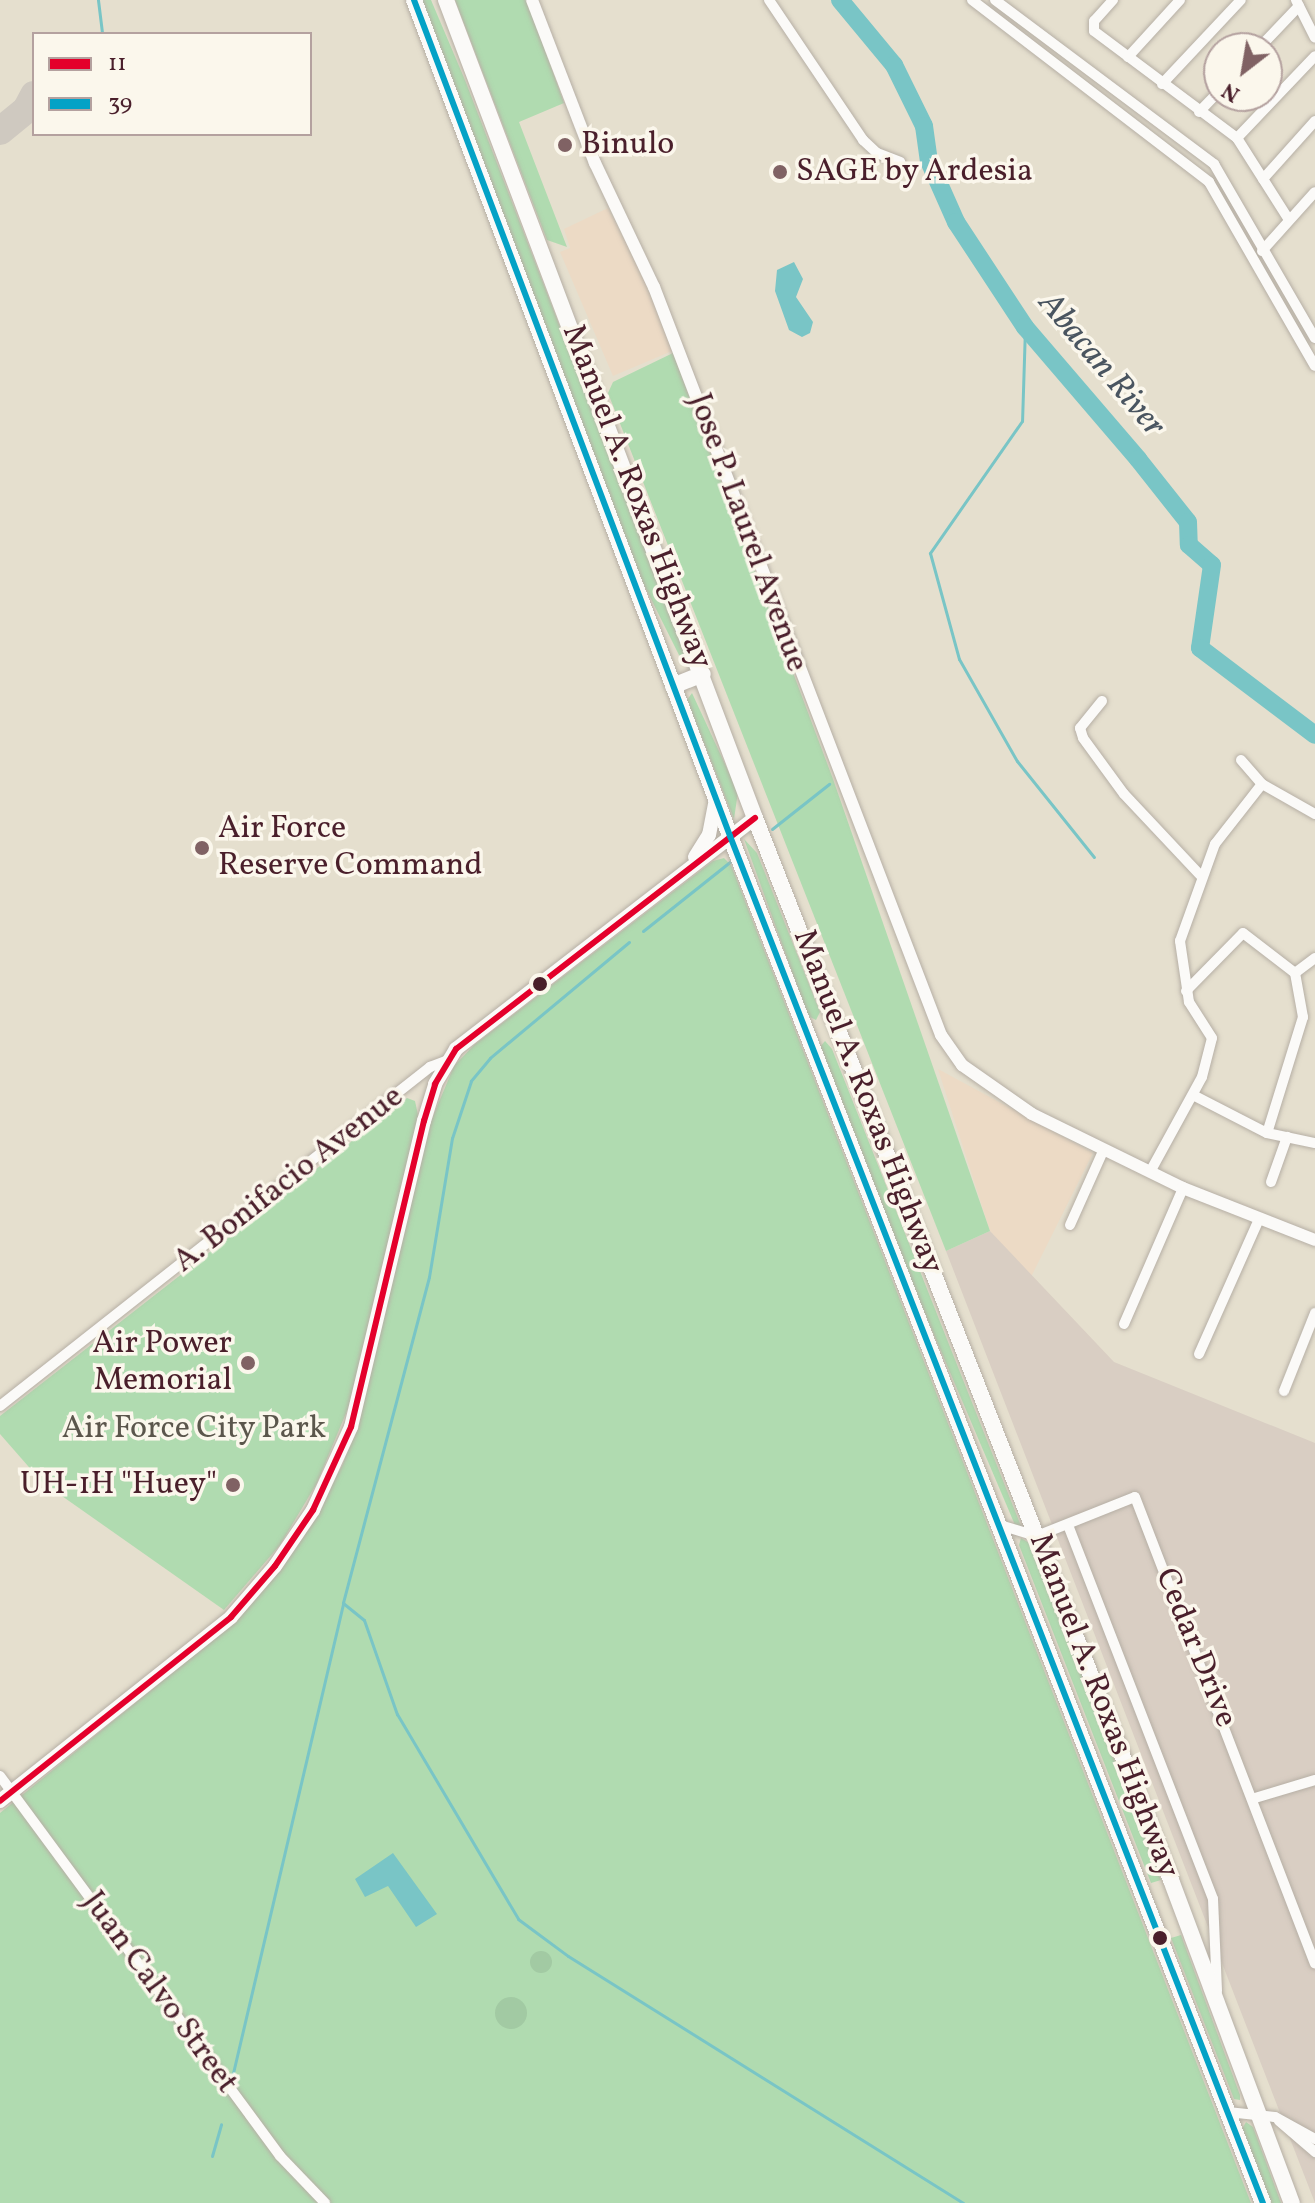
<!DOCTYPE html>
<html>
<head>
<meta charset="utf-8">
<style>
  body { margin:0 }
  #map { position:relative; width:1315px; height:2203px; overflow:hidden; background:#e5dfce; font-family:Vollkorn,serif }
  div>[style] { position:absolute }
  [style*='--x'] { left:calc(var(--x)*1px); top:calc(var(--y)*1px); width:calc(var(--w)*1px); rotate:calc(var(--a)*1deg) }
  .built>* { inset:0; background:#ecdac5 }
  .industrial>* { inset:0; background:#d9cec3 }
  .green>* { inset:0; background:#b0dbb0 }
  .forest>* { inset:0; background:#a2caa3 }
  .round { border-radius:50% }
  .water>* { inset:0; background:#79c5c6 }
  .stream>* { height:3px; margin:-1.5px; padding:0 1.5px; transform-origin:1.5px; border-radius:1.5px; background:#79c5c6 }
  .river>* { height:18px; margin:-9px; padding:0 9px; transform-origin:9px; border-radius:9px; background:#79c5c6 }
  .taxiway>* { height:28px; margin:-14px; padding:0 14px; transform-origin:14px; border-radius:14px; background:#cfc9c0 }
  .roads { filter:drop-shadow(0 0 2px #b6afa5) drop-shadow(0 0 2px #b6afa5) }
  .minor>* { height:10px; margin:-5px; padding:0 5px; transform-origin:5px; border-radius:5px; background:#fbfaf8 }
  .tertiary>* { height:12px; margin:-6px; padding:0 6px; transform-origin:6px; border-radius:6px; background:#fbfaf8 }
  .secondary>* { height:14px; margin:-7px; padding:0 7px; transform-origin:7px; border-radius:7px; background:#fbfaf8 }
  .primary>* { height:16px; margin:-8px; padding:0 8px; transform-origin:8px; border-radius:8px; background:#fbfaf8 }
  .bus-1>* { height:6px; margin:-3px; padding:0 3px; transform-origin:3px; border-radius:3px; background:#e4002b }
  .bus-2>* { height:6px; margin:-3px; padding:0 3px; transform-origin:3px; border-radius:3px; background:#04a2c6 }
  .dots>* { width:22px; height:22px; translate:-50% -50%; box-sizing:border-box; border:4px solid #fbf7ec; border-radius:50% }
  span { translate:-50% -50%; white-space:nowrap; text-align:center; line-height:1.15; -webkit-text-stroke:7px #fbf7ec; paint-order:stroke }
  .poi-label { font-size:32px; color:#4a1f2b }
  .left { translate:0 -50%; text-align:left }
  .right { translate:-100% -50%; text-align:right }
  .street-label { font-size:32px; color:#4a1f2b }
  .park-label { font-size:32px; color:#5b564c }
  .water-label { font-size:34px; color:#4a5560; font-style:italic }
  .legend { position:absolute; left:32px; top:32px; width:280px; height:104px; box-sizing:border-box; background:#fbf7ec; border:2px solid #b4a19f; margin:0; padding:10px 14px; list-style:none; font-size:24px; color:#4a1f2b }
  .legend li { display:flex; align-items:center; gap:16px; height:40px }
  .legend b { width:40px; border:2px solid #b4a19f }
  .north { position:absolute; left:1203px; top:32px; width:80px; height:80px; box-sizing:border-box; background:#fbf7ec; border:2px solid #b4a19f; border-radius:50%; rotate:211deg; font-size:22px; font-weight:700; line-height:32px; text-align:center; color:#4a1f2b }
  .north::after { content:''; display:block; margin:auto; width:28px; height:36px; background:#806264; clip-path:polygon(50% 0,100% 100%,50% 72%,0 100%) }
</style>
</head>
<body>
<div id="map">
  <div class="built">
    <i style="clip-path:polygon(608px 208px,642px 274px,672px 351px,613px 376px,560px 252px,570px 248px,564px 229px)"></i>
    <i style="clip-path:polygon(938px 1069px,1093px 1153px,1030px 1279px,990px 1231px)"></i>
  </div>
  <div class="industrial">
    <i style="clip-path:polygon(990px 1231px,1114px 1362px,1315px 1443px,1315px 2203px,946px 1251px)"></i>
  </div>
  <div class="green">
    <i style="clip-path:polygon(421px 0,431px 0,465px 80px,684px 649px,687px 660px,683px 663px,638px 573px)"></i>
    <i style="clip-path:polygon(455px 0,527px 0,564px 103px,519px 122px,567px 247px,547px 240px)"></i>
    <i style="clip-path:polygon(673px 353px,833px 779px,990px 1231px,946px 1251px,608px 393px,613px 382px)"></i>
    <i style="clip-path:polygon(692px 693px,738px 792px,734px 819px,687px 700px)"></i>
    <i style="clip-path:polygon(744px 839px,757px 853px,820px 1012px,816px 1020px,808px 1016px)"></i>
    <i style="clip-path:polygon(724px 858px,731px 865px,1251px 2203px,0 2203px,0 1813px,231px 1625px,303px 1538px,343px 1464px,357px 1422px,426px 1133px,454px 1066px,474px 1045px,713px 861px)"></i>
    <i style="clip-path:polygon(825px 1041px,832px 1049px,1021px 1526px,1015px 1525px,903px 1262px,820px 1047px)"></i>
    <i style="clip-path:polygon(407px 1098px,415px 1101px,418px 1115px,381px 1294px,349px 1406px,317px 1483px,280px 1545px,224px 1610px,42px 1482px,0 1434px,0 1416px)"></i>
    <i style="clip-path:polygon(1021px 1538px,1031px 1544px,1161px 1880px,1151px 1883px,1019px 1545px)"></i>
    <i style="clip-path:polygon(1181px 1935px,1240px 2095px,1240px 2100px,1234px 2099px,1171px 1938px)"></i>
    <i style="clip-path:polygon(1246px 2122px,1253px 2127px,1281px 2203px,1271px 2203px,1242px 2129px)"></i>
  </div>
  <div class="forest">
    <i class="round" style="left:530px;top:1951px;width:22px;height:22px"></i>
    <i class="round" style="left:495px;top:1997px;width:32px;height:32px"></i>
  </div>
  <div class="water">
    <i style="clip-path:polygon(794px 262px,803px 279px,796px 297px,813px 322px,810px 333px,802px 337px,789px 330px,775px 291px,777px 270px)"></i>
    <i style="clip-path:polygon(393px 1853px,437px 1914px,416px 1927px,388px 1886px,365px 1897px,355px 1879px)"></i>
  </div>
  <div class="stream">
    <i style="--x:98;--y:0;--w:34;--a:83"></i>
    <i style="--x:1025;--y:327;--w:94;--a:91.8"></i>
    <i style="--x:1022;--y:421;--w:161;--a:124.9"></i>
    <i style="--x:930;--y:553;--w:110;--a:74.7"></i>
    <i style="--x:959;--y:659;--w:117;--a:60.4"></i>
    <i style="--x:1017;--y:761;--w:123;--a:51.3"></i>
    <i style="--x:772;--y:829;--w:73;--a:-38.3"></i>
    <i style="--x:643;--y:931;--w:112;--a:-38.5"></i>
    <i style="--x:629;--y:942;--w:181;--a:140.2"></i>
    <i style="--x:490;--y:1058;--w:30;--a:130"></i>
    <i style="--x:471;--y:1081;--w:60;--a:108.4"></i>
    <i style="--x:452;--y:1138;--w:141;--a:99.4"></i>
    <i style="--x:429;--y:1277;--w:337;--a:104.8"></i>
    <i style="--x:343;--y:1603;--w:27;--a:39"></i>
    <i style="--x:364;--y:1620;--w:100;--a:70.7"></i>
    <i style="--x:397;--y:1714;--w:238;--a:59.4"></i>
    <i style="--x:518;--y:1919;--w:62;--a:36.5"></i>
    <i style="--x:568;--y:1956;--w:466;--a:32"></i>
    <i style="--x:233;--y:2073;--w:483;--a:-76.8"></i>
    <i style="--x:212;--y:2156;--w:33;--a:-74"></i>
  </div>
  <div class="river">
    <i style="--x:840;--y:0;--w:85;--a:50.3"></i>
    <i style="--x:894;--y:65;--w:68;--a:63.8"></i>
    <i style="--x:924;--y:126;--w:35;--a:82"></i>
    <i style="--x:929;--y:161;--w:67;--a:66.1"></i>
    <i style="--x:956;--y:222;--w:126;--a:56.7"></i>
    <i style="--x:1025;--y:327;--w:174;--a:49.4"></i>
    <i style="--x:1138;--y:459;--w:80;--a:51.6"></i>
    <i style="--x:1188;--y:522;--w:23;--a:88"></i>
    <i style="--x:1189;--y:545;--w:30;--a:41"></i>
    <i style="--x:1212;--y:565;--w:84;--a:98.2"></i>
    <i style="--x:1200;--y:648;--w:144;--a:37.1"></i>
  </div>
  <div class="taxiway">
    <i style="--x:0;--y:131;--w:33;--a:-39"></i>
    <i style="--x:26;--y:110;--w:17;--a:-62"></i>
  </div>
  <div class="roads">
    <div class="minor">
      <i style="--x:769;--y:0;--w:169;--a:56.1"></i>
      <i style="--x:863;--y:140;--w:19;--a:43"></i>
      <i style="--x:877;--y:153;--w:25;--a:21"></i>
      <i style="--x:972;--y:0;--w:299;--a:37.5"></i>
      <i style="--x:1209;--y:182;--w:212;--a:60.1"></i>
      <i style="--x:995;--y:0;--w:274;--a:36.8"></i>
      <i style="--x:1214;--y:164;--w:201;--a:59.9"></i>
      <i style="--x:1113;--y:0;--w:28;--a:132"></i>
      <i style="--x:1094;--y:21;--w:10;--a:90"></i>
      <i style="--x:1094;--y:31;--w:179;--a:36.8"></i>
      <i style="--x:1237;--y:138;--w:97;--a:57.6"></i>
      <i style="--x:1296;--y:0;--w:42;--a:63.4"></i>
      <i style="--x:1259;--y:48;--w:58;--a:-46.4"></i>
      <i style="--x:1128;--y:57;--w:77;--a:-47.6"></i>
      <i style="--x:1162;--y:84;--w:115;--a:-46.8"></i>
      <i style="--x:1199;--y:112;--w:29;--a:-46"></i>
      <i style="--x:1237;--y:138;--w:113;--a:-46.4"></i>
      <i style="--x:1263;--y:179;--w:78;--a:-48.1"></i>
      <i style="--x:1262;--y:251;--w:79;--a:-48.1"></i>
      <i style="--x:1102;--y:701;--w:35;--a:129"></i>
      <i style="--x:1080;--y:728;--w:10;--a:73"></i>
      <i style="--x:1083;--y:738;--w:69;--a:53.8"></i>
      <i style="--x:1124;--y:794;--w:111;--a:46.8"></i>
      <i style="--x:1241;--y:760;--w:32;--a:49"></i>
      <i style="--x:1262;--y:784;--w:61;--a:29.5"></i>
      <i style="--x:1295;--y:973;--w:25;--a:-37"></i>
      <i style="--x:1186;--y:991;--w:81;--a:-45.5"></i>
      <i style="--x:1243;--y:933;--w:66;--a:37.6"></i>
      <i style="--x:1295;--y:973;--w:45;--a:79.7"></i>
      <i style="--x:1303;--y:1017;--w:121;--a:107.2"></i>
      <i style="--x:1193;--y:1095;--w:83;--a:27.2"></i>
      <i style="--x:1267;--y:1133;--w:49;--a:11.8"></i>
      <i style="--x:1150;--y:1172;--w:108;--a:-61.3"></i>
      <i style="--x:1202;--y:1077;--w:40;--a:-75.6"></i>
      <i style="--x:1212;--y:1038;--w:43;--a:-122.6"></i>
      <i style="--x:1189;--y:1002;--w:62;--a:-98.4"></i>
      <i style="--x:1180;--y:941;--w:103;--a:-70.2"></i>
      <i style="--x:1215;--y:844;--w:76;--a:-51.9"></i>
      <i style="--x:1271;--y:1182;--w:48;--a:-70.4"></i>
      <i style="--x:1070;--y:1225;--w:83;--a:-65.9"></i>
      <i style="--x:1124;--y:1324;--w:148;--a:-66.5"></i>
      <i style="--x:1199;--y:1354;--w:148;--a:-66"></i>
      <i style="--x:1284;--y:1391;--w:84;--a:-68.3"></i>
      <i style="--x:0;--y:1406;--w:548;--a:-38.25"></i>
      <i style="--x:430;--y:1067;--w:19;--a:-21"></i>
      <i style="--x:1000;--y:1525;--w:39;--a:17"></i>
      <i style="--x:1037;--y:1536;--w:105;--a:-21.7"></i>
      <i style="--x:1135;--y:1497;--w:500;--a:68.92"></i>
      <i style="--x:1068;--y:1525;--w:401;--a:68.8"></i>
      <i style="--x:1213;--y:1899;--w:92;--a:87.5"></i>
      <i style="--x:0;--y:1776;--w:472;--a:53.6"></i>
      <i style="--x:280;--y:2156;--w:65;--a:46.2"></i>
      <i style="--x:1255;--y:1798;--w:63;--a:-16.7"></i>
      <i style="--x:1228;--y:2112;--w:47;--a:6.1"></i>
      <i style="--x:1275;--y:2117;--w:46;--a:28.8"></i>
      <i style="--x:1279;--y:2121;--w:48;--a:40.7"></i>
    </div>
    <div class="tertiary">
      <i style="--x:532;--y:0;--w:175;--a:68.9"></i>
      <i style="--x:595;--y:163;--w:137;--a:64.6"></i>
      <i style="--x:654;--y:287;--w:801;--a:69.01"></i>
      <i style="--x:941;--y:1035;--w:37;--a:55"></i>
      <i style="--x:962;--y:1065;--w:85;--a:35"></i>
      <i style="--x:1032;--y:1114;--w:168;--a:26.1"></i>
      <i style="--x:1183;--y:1188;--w:142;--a:21.5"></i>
    </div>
    <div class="secondary">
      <i style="--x:695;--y:857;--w:26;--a:-58"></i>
      <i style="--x:709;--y:835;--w:38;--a:-79"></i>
      <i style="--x:0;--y:1801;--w:295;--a:-38.5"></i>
      <i style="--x:231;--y:1617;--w:67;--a:-49.2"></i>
      <i style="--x:275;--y:1566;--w:68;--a:-55.8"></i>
      <i style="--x:313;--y:1510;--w:91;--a:-65.4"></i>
      <i style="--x:351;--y:1427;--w:315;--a:-76.6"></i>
      <i style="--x:424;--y:1121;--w:39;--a:-73"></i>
      <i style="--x:435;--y:1084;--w:41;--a:-59"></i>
      <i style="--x:456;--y:1049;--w:378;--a:-37.7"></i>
    </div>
    <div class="primary">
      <i style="--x:414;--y:0;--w:894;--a:69.29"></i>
      <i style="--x:730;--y:836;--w:1467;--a:68.7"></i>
      <i style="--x:446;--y:0;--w:874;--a:69.31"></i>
      <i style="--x:755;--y:818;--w:1141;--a:68.61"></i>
      <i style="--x:1171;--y:1880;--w:345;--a:69.5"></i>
      <i style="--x:673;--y:686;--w:32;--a:-22"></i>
    </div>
  </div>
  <div class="bus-1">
    <i style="--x:0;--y:1801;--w:295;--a:-38.5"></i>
    <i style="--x:231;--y:1617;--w:67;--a:-49.2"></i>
    <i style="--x:275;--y:1566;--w:68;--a:-55.8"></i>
    <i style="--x:313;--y:1510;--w:91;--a:-65.4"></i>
    <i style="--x:351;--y:1427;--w:315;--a:-76.6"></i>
    <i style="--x:424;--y:1121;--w:39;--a:-73"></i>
    <i style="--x:435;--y:1084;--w:41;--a:-59"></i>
    <i style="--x:456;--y:1049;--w:378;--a:-37.7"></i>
  </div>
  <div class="bus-2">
    <i style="--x:414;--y:0;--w:894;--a:69.29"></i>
    <i style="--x:730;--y:836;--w:1467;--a:68.7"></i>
  </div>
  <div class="dots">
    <i style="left:565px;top:145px;background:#806264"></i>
    <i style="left:780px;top:172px;background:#806264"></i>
    <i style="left:202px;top:848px;background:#806264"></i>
    <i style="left:540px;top:984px;background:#4a1f2b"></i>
    <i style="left:248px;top:1363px;background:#806264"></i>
    <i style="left:233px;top:1485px;background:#806264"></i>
    <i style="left:1160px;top:1938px;background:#4a1f2b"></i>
  </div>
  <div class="poi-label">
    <span class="left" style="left:581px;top:145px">Binulo</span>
    <span class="left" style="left:796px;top:172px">SAGE by Ardesia</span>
    <span class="left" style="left:218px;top:848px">Air Force<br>Reserve Command</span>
    <span class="right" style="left:232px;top:1363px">Air Power<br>Memorial</span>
    <span class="right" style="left:217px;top:1485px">UH-1H "Huey"</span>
  </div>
  <div class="street-label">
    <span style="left:636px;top:497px;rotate:69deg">Manuel A. Roxas Highway</span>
    <span style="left:747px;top:533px;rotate:70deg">Jose P. Laurel Avenue</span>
    <span style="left:867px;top:1102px;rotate:69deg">Manuel A. Roxas Highway</span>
    <span style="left:289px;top:1180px;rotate:-38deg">A. Bonifacio Avenue</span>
    <span style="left:1195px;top:1648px;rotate:68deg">Cedar Drive</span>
    <span style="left:1103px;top:1706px;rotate:69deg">Manuel A. Roxas Highway</span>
    <span style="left:159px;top:1993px;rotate:54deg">Juan Calvo Street</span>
  </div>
  <div class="park-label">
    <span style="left:194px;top:1429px">Air Force City Park</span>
  </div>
  <div class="water-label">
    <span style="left:1101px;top:365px;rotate:50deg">Abacan River</span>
  </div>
  <ul class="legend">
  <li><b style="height:10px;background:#e4002b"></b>11</li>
  <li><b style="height:10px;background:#04a2c6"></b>39</li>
  </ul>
  <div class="north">N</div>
</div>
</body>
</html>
